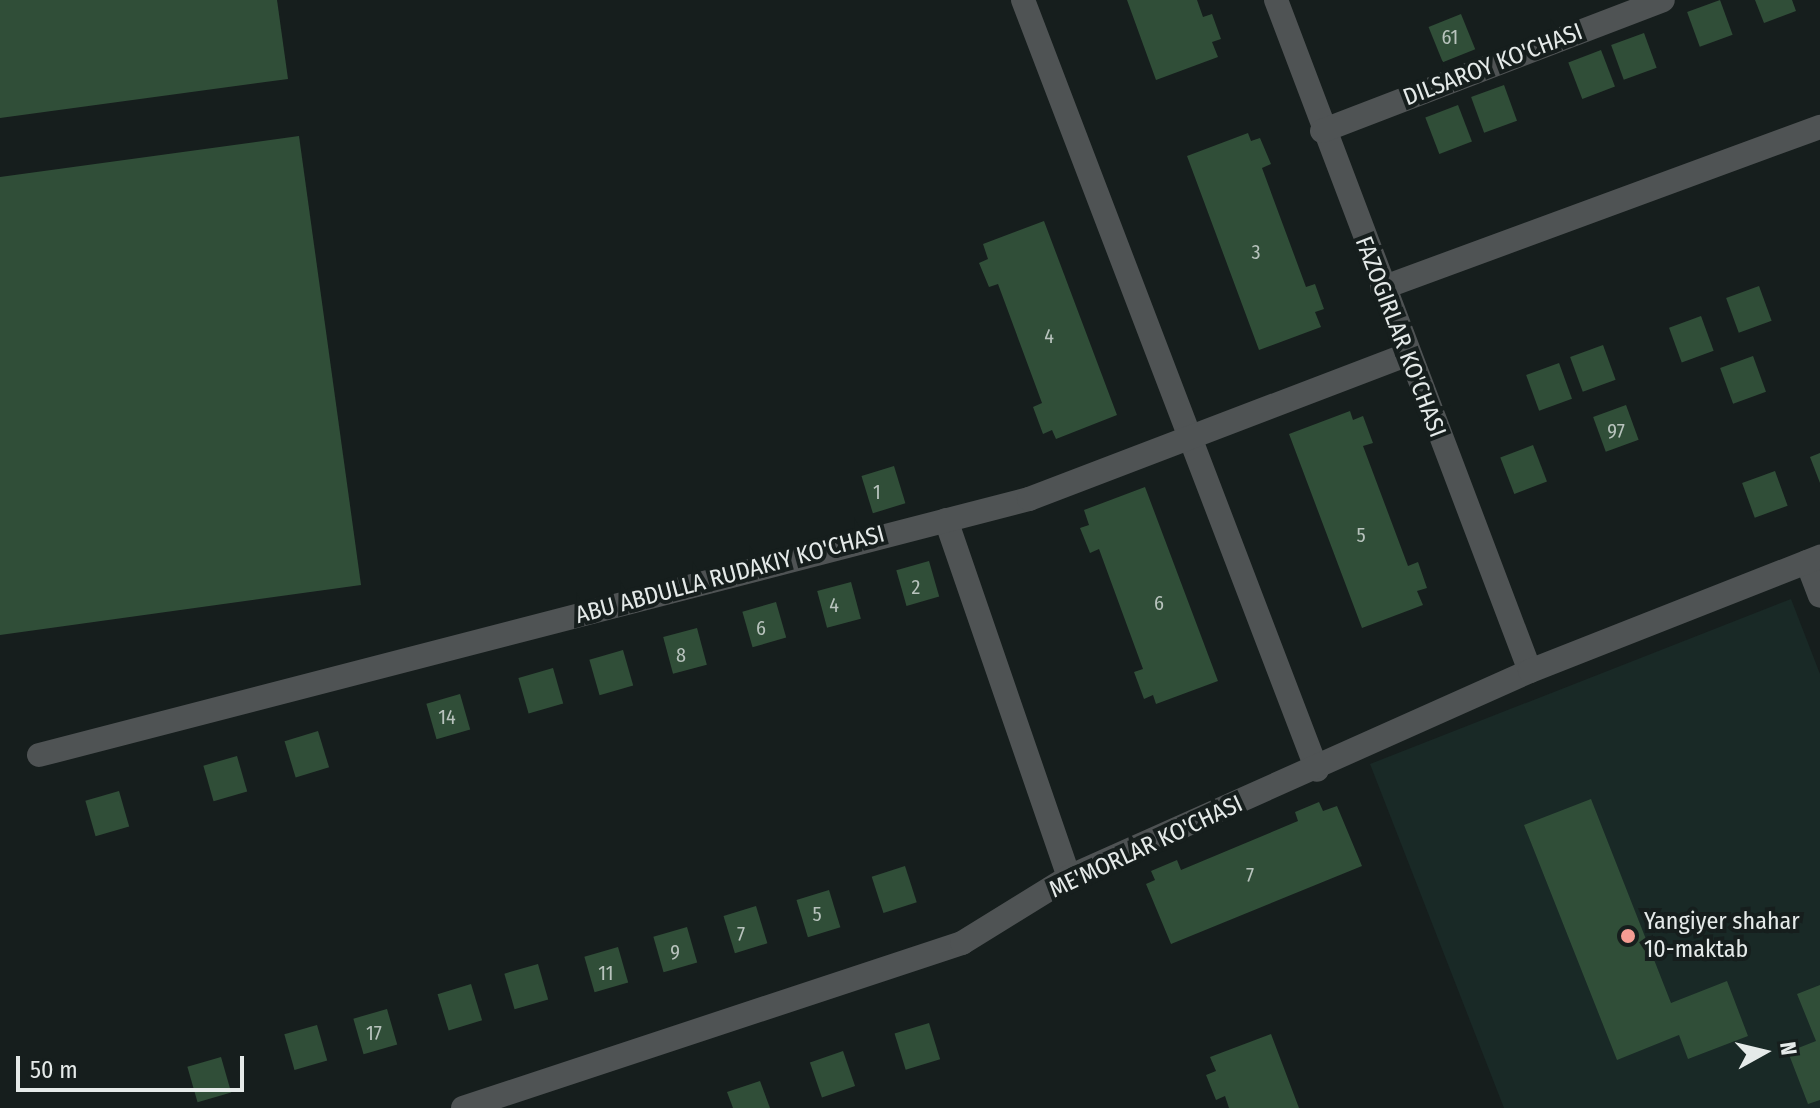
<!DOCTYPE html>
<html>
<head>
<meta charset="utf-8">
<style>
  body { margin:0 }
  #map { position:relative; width:1820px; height:1108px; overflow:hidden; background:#161e1d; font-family:"Fira Sans Condensed",sans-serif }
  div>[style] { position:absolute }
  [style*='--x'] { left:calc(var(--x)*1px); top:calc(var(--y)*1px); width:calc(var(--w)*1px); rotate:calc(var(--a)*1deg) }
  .built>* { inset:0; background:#192926 }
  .building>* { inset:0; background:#304e38; transform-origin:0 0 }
  .minor>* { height:24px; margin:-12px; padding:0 12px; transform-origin:12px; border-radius:12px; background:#4f5354 }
  .dots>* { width:22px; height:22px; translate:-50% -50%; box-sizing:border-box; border:4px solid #161e1d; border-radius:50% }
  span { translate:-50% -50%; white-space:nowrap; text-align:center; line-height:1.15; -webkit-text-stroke:8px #161e1d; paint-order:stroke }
  .number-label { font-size:20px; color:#b8c3bd }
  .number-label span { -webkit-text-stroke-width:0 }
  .street-label { font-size:24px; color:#e5eae9 }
  .poi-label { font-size:24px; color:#e5eae9 }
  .left { translate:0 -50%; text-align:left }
  .north { position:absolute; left:1724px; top:1012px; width:80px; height:80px; -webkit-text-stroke:6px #161e1d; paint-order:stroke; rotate:82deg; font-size:22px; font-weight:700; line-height:32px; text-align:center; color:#e5eae9 }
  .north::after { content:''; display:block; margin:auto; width:28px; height:36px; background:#e5eae9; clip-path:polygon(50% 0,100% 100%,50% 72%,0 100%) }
  .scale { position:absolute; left:16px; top:1056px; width:228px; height:36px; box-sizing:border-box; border:4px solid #e5eae9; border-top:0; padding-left:10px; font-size:24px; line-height:28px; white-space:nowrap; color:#e5eae9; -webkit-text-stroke:6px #161e1d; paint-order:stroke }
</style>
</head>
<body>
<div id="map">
  <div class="built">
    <i style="clip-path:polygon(1791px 599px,1820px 674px,1820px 1108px,1504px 1108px,1370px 764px)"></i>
  </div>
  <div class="building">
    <i style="clip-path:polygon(0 0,277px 0,288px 79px,0 118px)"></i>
    <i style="clip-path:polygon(1127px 0,1197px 0,1203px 17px,1212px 14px,1221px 39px,1212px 42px,1218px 57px,1156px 80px)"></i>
    <i style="left:1720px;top:0;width:37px;height:35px;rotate:70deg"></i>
    <i style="clip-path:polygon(1755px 0,1792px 0,1796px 11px,1764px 23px)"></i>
    <i style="left:1461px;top:14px;width:38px;height:35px;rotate:68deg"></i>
    <i style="left:1644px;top:33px;width:37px;height:35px;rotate:70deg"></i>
    <i style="left:1601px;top:50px;width:39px;height:35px;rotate:69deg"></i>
    <i style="left:1504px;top:85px;width:38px;height:35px;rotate:70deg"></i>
    <i style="left:1458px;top:105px;width:39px;height:35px;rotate:69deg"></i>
    <i style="clip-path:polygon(1248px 133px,1251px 141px,1260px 138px,1271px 164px,1262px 168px,1306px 287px,1315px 284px,1324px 309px,1315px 312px,1321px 327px,1259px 350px,1187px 156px)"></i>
    <i style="clip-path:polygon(299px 136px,361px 585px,0 635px,0 177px)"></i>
    <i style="clip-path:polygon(1044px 221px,1117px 415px,1056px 439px,1052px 430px,1043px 434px,1033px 407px,1042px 403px,998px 284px,989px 287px,979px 263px,988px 259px,983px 244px)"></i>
    <i style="left:1759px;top:286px;width:37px;height:35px;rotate:70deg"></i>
    <i style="left:1701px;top:316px;width:37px;height:34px;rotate:70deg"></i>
    <i style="left:1603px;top:345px;width:37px;height:35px;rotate:70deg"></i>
    <i style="left:1753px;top:356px;width:38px;height:35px;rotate:70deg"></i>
    <i style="left:1559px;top:363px;width:38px;height:35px;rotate:70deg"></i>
    <i style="left:1626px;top:405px;width:37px;height:35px;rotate:70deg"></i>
    <i style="clip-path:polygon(1350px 411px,1353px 420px,1363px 416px,1373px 443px,1363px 446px,1408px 566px,1418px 562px,1427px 588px,1417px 591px,1423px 605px,1362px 628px,1289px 434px)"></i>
    <i style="left:1533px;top:445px;width:39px;height:35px;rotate:69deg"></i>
    <i style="clip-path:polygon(1820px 453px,1820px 483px,1810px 457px)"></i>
    <i style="left:894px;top:466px;width:39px;height:34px;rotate:73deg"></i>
    <i style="left:1775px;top:471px;width:37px;height:35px;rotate:70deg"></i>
    <i style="clip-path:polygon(1145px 487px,1218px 681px,1156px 704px,1153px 695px,1144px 699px,1134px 672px,1143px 669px,1099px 549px,1090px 553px,1080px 528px,1089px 525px,1084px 510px)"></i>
    <i style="left:929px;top:561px;width:37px;height:34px;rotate:74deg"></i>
    <i style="left:851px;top:582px;width:38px;height:35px;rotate:75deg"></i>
    <i style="left:776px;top:602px;width:37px;height:35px;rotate:74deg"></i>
    <i style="left:697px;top:628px;width:38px;height:35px;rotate:75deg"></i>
    <i style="left:623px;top:650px;width:37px;height:35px;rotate:74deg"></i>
    <i style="left:553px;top:668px;width:37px;height:36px;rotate:74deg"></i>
    <i style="left:460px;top:694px;width:37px;height:35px;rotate:74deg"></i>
    <i style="left:318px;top:731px;width:38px;height:35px;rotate:73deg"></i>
    <i style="left:237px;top:756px;width:37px;height:35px;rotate:74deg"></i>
    <i style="left:119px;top:791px;width:37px;height:35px;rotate:74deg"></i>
    <i style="clip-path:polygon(1591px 799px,1671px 1003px,1727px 981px,1748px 1036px,1688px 1059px,1679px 1035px,1617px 1060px,1524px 825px)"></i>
    <i style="clip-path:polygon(1319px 802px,1323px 811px,1337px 806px,1362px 866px,1171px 944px,1146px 884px,1155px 880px,1151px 871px,1177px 860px,1181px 870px,1298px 821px,1295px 812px)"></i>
    <i style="left:905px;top:866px;width:38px;height:35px;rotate:72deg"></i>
    <i style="left:829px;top:890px;width:39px;height:34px;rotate:73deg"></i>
    <i style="left:756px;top:906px;width:39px;height:34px;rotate:73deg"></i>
    <i style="left:687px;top:927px;width:37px;height:35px;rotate:74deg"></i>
    <i style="left:618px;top:947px;width:37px;height:35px;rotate:74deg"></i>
    <i style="left:538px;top:964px;width:37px;height:35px;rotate:74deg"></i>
    <i style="left:471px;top:984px;width:38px;height:35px;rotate:73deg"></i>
    <i style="clip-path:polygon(1820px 985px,1820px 1100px,1808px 1104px,1788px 1052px,1816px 1041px,1797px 994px)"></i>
    <i style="left:387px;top:1009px;width:37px;height:35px;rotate:74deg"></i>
    <i style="left:929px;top:1023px;width:38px;height:36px;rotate:73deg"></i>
    <i style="left:317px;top:1025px;width:37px;height:34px;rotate:74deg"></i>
    <i style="clip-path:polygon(1271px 1034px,1299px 1108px,1229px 1108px,1225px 1096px,1216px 1100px,1206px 1075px,1216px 1071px,1210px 1057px)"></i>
    <i style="left:843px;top:1051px;width:37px;height:35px;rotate:71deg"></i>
    <i style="left:221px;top:1057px;width:37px;height:35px;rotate:74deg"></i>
    <i style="clip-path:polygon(760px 1081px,770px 1108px,733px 1108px,727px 1092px)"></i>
  </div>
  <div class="minor">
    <i style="--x:1023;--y:0;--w:824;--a:69.1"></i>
    <i style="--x:1276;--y:0;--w:717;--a:69.27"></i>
    <i style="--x:1322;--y:131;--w:365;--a:-21"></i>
    <i style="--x:1382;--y:288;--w:467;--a:-20.2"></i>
    <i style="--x:946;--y:520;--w:378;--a:71"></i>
    <i style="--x:1807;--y:562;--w:36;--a:69"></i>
    <i style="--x:39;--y:755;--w:1023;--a:-14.5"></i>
    <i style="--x:1029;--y:499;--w:404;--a:-20.9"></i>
    <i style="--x:463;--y:1108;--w:526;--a:-18.3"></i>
    <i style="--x:962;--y:943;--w:126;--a:-31.7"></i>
    <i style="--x:1069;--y:877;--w:505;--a:-24.08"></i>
    <i style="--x:1530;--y:671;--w:312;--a:-21.5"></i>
  </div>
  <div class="dots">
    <i style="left:1628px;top:936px;background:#f59c93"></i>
  </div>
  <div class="number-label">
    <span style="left:1450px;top:37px">61</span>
    <span style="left:1256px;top:252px">3</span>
    <span style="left:1049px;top:336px">4</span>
    <span style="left:1616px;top:431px">97</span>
    <span style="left:877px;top:492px">1</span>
    <span style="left:1361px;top:535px">5</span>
    <span style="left:916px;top:587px">2</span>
    <span style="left:1159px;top:603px">6</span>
    <span style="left:834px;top:605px">4</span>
    <span style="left:761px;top:628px">6</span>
    <span style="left:681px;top:655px">8</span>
    <span style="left:447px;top:717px">14</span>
    <span style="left:1250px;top:875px">7</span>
    <span style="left:817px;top:914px">5</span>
    <span style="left:741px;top:934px">7</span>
    <span style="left:675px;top:952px">9</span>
    <span style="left:606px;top:973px">11</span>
    <span style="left:374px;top:1033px">17</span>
  </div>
  <div class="street-label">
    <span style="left:1493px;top:65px;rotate:-21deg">DILSAROY KO'CHASI</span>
    <span style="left:1400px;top:337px;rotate:69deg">FAZOGIRLAR KO'CHASI</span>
    <span style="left:730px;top:575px;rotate:-15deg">ABU ABDULLA RUDAKIY KO'CHASI</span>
    <span style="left:1146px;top:847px;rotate:-25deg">ME'MORLAR KO'CHASI</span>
  </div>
  <div class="poi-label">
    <span class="left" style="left:1644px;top:936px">Yangiyer shahar<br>10-maktab</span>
  </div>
  <div class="north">N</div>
  <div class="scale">50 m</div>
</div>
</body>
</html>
